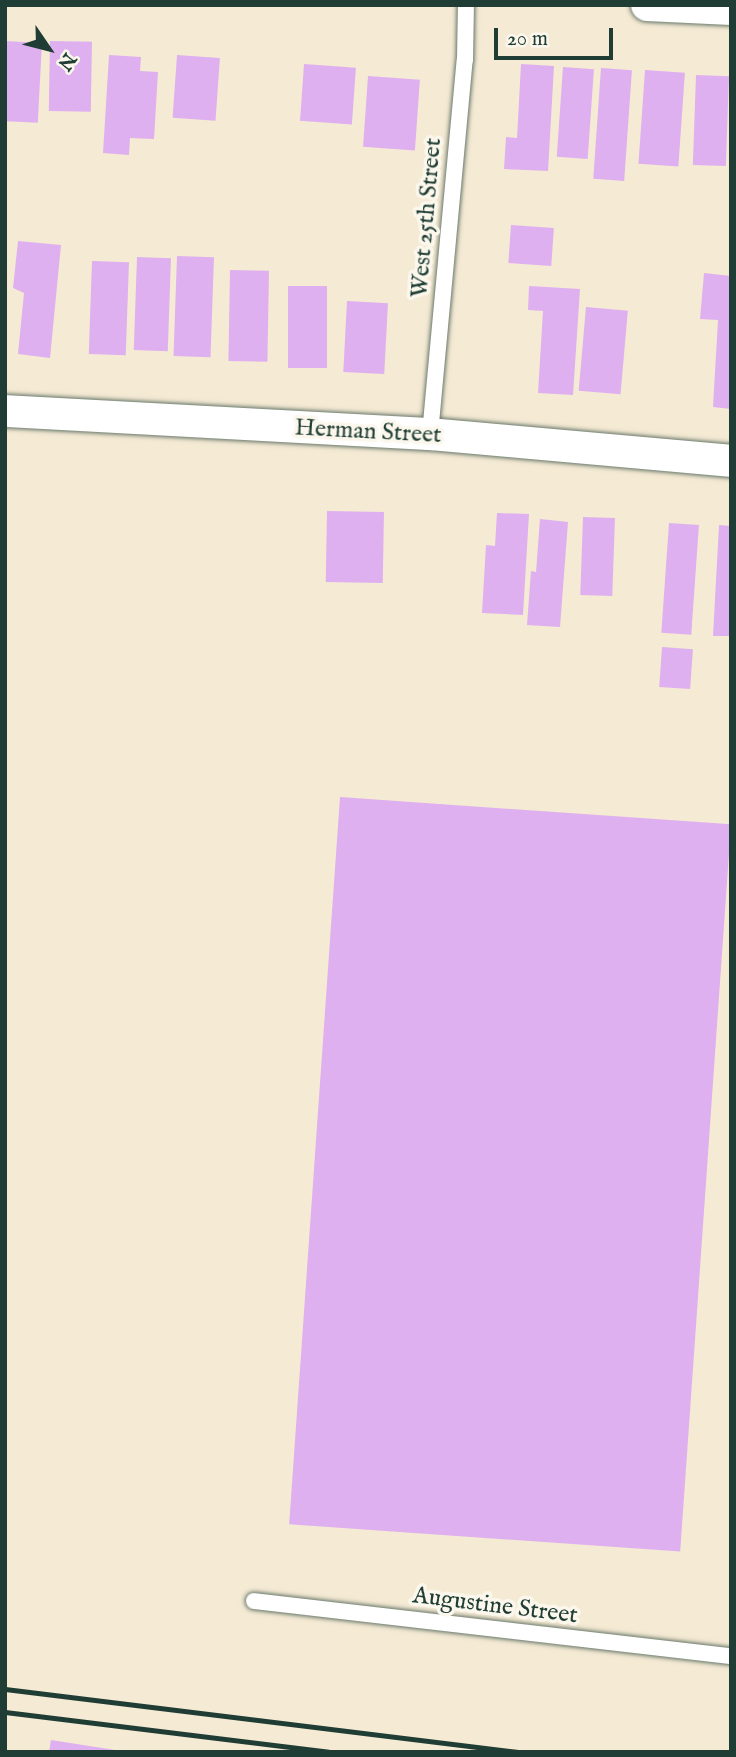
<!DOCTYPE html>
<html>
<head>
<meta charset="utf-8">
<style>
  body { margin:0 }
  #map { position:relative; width:736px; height:1757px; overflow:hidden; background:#f5ead4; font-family:"IM FELL English",serif }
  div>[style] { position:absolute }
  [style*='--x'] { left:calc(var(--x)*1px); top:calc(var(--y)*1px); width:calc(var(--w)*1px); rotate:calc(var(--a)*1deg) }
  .building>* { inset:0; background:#deb0f0; transform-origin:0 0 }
  .roads { filter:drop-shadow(0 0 2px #6a7a6c) drop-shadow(0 0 2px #6a7a6c) }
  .lane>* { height:16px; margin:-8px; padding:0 8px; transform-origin:8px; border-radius:8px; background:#fff }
  .street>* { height:32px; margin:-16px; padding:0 16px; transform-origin:16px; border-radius:16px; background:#fff }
  .rail>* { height:5px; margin:-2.5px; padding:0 2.5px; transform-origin:2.5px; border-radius:2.5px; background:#1f3d34 }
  span { translate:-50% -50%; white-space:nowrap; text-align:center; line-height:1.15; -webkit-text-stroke:7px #fbf7ec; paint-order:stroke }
  .street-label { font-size:24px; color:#1f3d34 }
  .frame { position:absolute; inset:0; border:7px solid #1f3d34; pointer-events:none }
  .north { position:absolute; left:14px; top:14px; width:70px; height:70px; -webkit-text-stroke:5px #fbf7ec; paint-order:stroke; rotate:125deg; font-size:19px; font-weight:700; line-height:28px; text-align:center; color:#1f3d34 }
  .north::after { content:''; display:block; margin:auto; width:24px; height:32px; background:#1f3d34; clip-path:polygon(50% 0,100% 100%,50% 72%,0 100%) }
  .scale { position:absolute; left:494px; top:28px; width:119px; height:32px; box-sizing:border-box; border:4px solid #1f3d34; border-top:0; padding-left:9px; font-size:21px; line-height:24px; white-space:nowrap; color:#1f3d34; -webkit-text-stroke:5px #fbf7ec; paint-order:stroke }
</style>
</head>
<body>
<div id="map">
  <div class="building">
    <i style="left:5px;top:41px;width:37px;height:80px;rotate:3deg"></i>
    <i style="left:50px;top:41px;width:42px;height:70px;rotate:1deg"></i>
    <i style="clip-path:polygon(109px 55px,141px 57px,140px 71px,158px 72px,154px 139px,130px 138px,129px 155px,103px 153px)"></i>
    <i style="left:177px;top:55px;width:43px;height:63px;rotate:4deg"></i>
    <i style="left:304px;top:64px;width:52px;height:57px;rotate:4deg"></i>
    <i style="clip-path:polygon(521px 64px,554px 66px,548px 171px,504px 169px,506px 137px,517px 138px)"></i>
    <i style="left:563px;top:67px;width:31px;height:90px;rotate:4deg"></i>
    <i style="left:601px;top:68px;width:31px;height:111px;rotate:4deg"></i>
    <i style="left:645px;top:70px;width:40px;height:94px;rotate:4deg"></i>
    <i style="left:696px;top:75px;width:33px;height:90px;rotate:2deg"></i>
    <i style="left:368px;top:76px;width:52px;height:71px;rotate:4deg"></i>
    <i style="left:511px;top:225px;width:43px;height:38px;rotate:4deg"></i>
    <i style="clip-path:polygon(18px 241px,61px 245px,50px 358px,18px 354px,24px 293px,13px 288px)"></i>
    <i style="left:177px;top:256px;width:37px;height:100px;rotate:2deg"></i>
    <i style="left:137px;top:257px;width:34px;height:93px;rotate:2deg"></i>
    <i style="left:92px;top:261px;width:37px;height:93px;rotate:2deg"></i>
    <i style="left:230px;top:270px;width:39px;height:91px;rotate:1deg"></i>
    <i style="clip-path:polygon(704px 273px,731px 276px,731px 409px,713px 407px,718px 320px,700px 319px)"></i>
    <i style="left:288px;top:286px;width:39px;height:82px"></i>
    <i style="clip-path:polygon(529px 286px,580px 289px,573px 395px,538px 393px,543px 311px,528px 310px)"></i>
    <i style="left:347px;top:301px;width:41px;height:71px;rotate:3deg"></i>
    <i style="left:586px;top:307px;width:42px;height:84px;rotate:5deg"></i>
    <i style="left:327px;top:511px;width:57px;height:71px;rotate:1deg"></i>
    <i style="clip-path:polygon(497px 513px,529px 514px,523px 615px,482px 613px,486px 545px,495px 546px)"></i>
    <i style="left:583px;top:517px;width:32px;height:78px;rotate:2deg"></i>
    <i style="clip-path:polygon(540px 519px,568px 522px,560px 627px,527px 625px,531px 571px,536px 572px)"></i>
    <i style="left:669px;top:523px;width:30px;height:110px;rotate:4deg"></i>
    <i style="clip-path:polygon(719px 525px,731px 526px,731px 636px,713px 636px)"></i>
    <i style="left:662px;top:647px;width:31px;height:40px;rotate:4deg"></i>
    <i style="left:340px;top:797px;width:392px;height:729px;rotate:4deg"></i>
    <i style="clip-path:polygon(51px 1740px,115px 1750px,115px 1752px,49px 1752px)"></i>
  </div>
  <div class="roads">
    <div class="lane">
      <i style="--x:430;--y:434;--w:376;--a:-84.7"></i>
      <i style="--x:465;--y:60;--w:55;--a:-89"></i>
      <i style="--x:254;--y:1601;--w:480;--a:6.6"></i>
    </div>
    <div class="street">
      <i style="--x:647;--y:5;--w:84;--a:2.7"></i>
      <i style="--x:5;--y:411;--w:426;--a:3.1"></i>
      <i style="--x:430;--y:434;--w:302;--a:5.1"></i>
    </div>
  </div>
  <div class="rail">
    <i style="--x:5;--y:1689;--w:517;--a:7"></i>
    <i style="--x:5;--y:1712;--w:326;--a:7"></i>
  </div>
  <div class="street-label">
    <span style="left:427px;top:218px;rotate:-85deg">West 25th Street</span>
    <span style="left:368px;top:432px;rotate:3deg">Herman Street</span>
    <span style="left:495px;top:1606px;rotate:7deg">Augustine Street</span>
  </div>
  <div class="frame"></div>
  <div class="north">N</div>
  <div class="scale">20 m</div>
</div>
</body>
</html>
